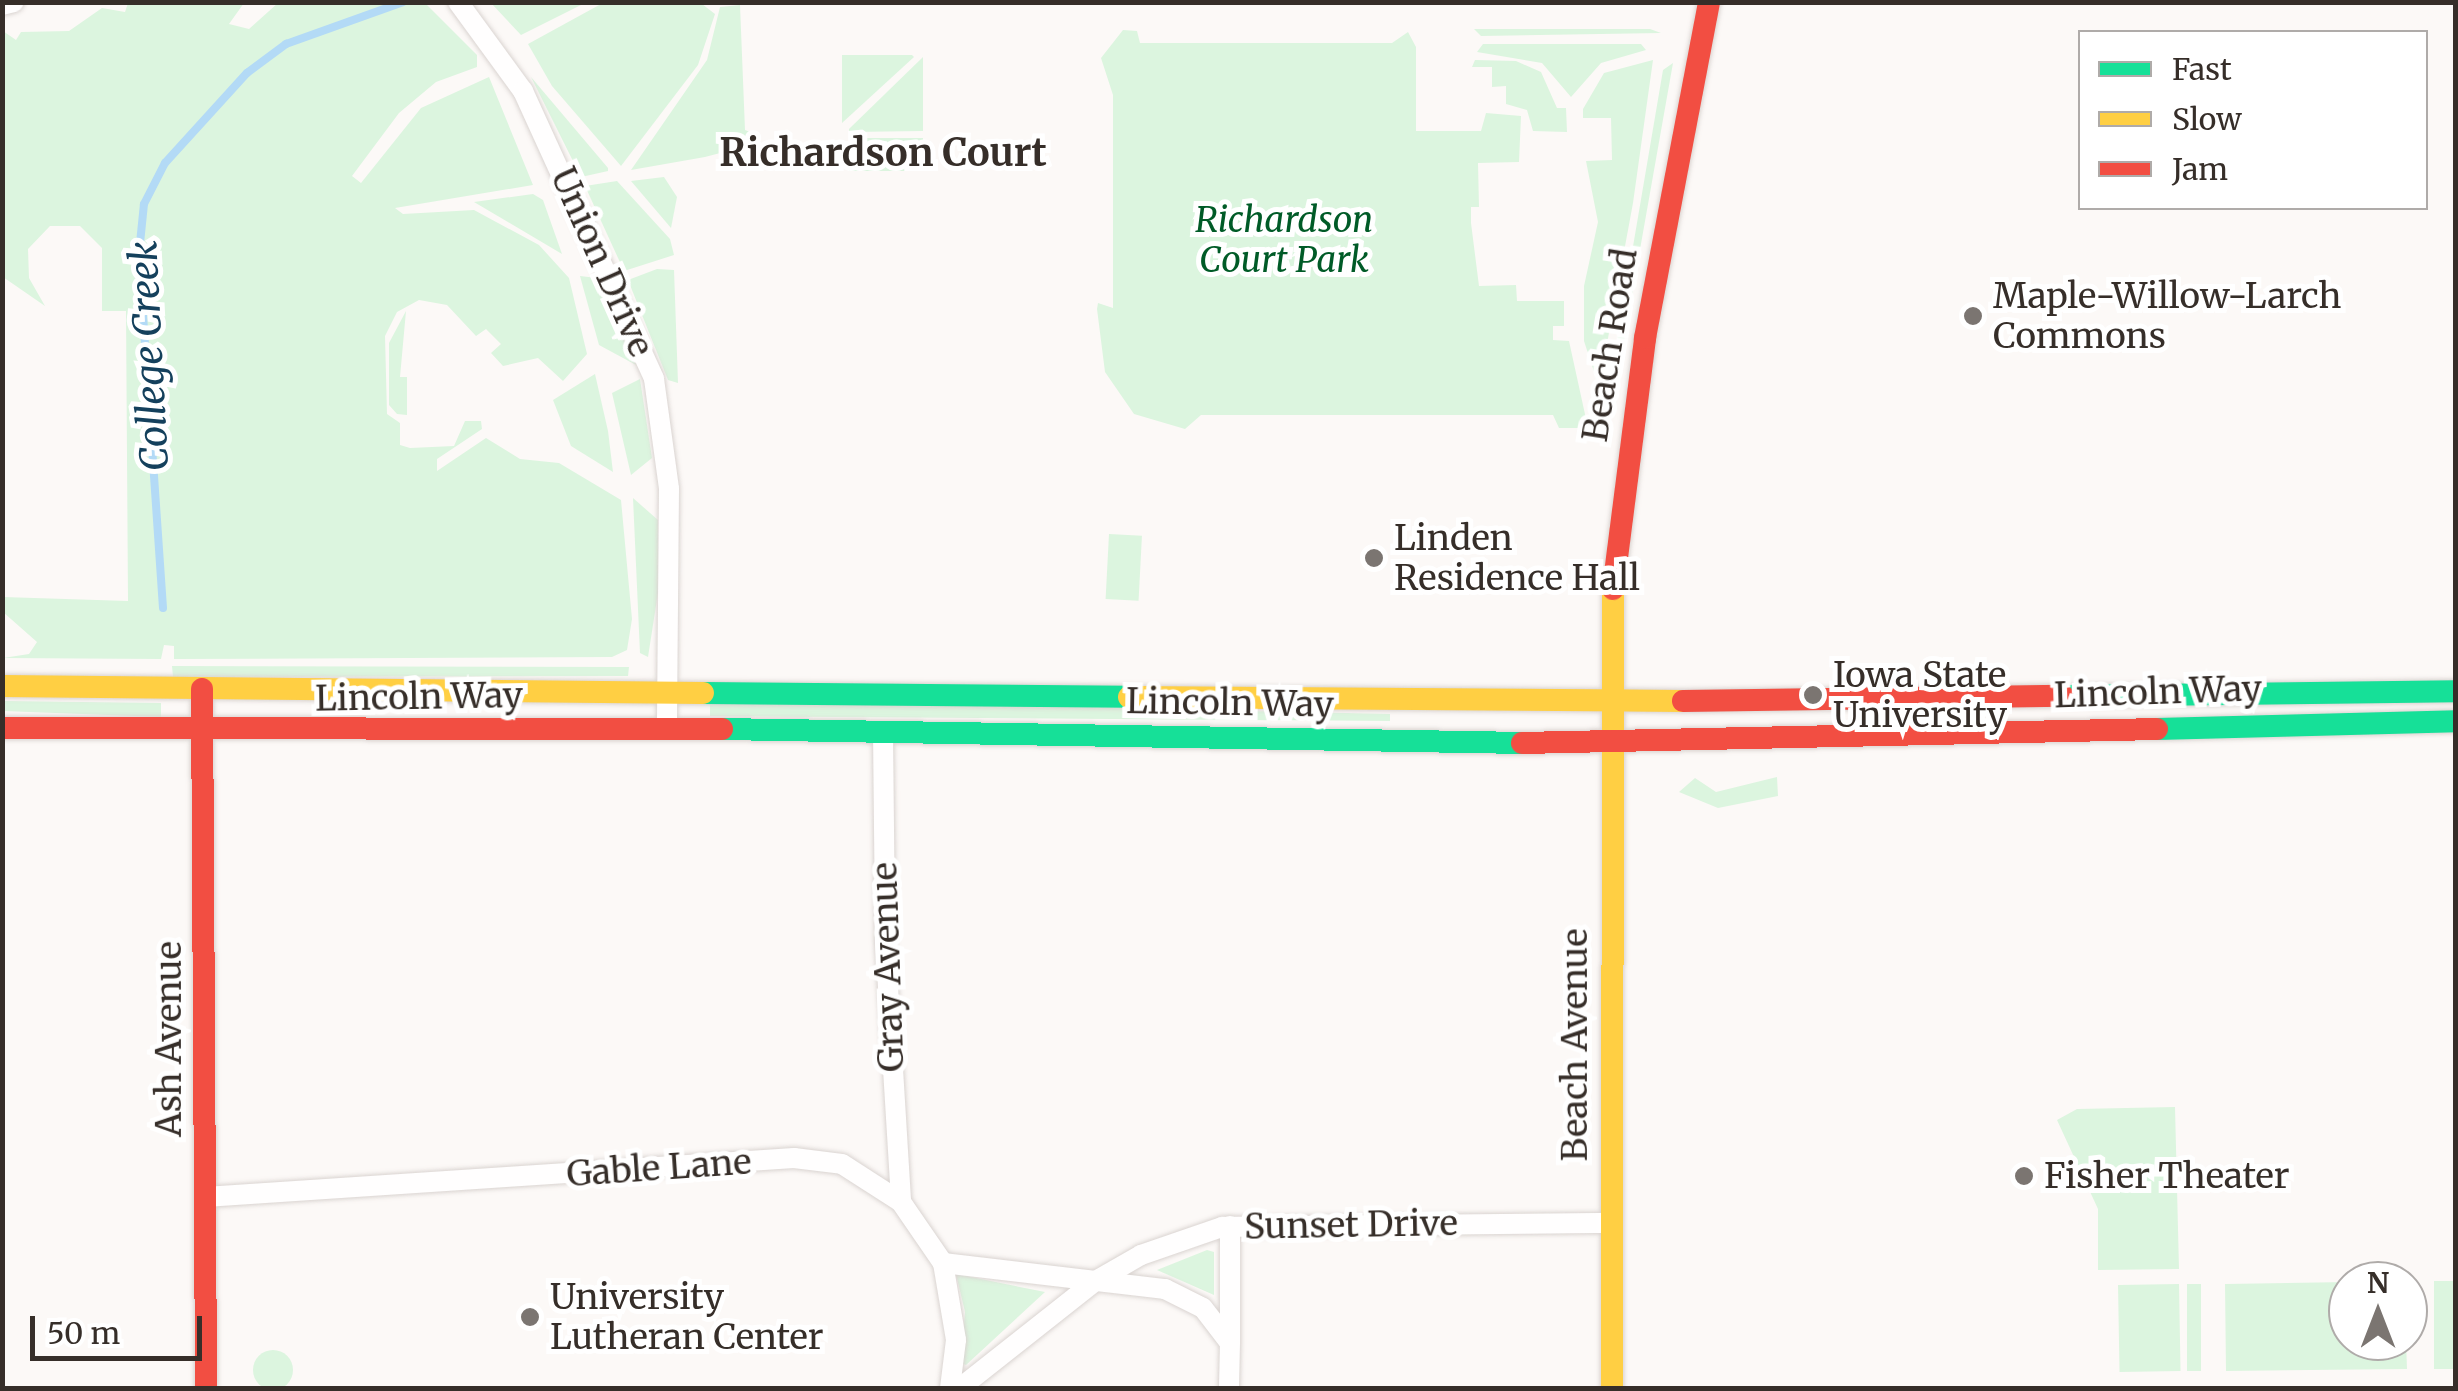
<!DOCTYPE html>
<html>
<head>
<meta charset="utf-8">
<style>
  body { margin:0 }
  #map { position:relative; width:2458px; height:1391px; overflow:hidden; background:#fcf9f7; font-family:Merriweather,serif }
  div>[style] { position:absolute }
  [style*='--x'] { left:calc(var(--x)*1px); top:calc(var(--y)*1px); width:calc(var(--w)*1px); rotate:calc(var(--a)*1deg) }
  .green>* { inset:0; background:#dcf5df; transform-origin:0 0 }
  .round { border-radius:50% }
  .stream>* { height:8px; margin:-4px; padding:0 4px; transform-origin:4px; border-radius:4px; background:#b3daf6 }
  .roads { filter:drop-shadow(0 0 2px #dad4d1) drop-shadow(0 0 2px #dad4d1) }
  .street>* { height:20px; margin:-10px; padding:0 10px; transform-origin:10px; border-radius:10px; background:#fffefe }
  .fast>* { height:22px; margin:-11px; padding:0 11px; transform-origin:11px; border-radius:11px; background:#16e098 }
  .slow>* { height:22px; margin:-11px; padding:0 11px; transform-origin:11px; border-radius:11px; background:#ffcf43 }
  .jam>* { height:22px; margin:-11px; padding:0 11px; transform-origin:11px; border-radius:11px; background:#f24e42 }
  .dots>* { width:28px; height:28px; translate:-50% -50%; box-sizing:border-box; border:5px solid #fff; border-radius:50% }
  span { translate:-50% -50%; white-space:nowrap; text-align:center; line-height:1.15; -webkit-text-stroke:10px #fff; paint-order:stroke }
  .park-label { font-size:35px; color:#005b27; font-style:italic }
  .street-label { font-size:35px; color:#362e29 }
  .poi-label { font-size:35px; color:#362e29 }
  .left { translate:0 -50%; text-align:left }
  .neighbourhood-label { font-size:38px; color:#362e29; font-weight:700 }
  .water-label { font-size:38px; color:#14405c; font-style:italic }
  .frame { position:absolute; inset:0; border:5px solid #362e29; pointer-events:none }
  .legend { position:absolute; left:2078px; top:30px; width:350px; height:180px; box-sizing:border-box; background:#fff; border:2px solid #afaba9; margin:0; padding:12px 18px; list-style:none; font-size:30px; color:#362e29 }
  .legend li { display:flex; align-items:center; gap:20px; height:50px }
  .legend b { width:50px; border:2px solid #afaba9 }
  .north { position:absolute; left:2328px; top:1261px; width:100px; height:100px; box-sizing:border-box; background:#fff; border:2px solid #afaba9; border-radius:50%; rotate:0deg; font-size:28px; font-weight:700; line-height:40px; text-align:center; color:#362e29 }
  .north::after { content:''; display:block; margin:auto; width:35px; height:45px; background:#7b7571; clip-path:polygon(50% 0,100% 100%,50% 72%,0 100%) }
  .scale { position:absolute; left:30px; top:1316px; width:172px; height:45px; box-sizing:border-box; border:5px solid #362e29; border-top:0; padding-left:12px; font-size:30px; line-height:35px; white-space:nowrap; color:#362e29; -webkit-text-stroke:8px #fff; paint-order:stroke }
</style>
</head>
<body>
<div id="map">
  <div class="green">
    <i style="clip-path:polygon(128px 3px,244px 3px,229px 24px,249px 29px,278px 3px,425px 3px,477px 55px,477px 67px,436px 82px,399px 113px,352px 176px,361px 183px,421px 108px,489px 77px,533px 185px,395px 208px,403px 214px,474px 210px,539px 245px,569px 278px,587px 354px,563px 381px,538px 358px,503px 366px,491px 353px,501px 344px,486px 329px,476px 336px,447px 305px,419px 300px,397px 312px,385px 336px,387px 414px,400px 423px,400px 445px,410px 448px,454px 446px,465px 421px,481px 421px,482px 429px,437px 459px,437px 471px,486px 438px,520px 459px,559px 463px,621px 500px,632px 619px,627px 650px,612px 657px,174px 659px,174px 646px,164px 645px,161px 659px,3px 658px,29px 654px,37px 642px,3px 612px,3px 597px,128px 601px,126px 311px,102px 311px,102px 248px,80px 226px,50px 226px,28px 249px,29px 278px,45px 306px,3px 277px,3px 31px,16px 40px,21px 32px,69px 31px,102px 8px,125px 12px)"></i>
    <i style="clip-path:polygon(491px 3px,585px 3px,521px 35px)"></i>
    <i style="clip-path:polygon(601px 4px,702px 4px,715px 14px,698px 65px,621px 166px,552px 86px,528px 44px)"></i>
    <i style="clip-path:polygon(740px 5px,745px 130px,760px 136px,740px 136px,739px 148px,705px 157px,631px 170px,707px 60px,720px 7px)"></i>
    <i style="clip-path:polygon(1474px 29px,1650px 29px,1661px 33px,1481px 36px)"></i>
    <i style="clip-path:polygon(1123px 30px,1137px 31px,1140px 43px,1392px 43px,1408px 32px,1416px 47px,1416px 131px,1481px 131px,1486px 113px,1521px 116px,1519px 162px,1478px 163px,1479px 207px,1471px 207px,1471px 223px,1479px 286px,1516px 285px,1517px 301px,1564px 301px,1564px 326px,1553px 326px,1553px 340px,1569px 341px,1588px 428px,1559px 428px,1553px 415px,1201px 415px,1185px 429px,1134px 414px,1105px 372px,1097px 309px,1098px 303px,1113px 308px,1113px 95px,1101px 58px)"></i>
    <i style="clip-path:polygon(1483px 44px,1641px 44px,1646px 50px,1601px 63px,1571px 97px,1542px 63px,1477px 52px)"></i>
    <i style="clip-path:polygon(842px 55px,912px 55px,914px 57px,842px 123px)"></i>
    <i style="clip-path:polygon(923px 57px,923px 131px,849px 132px,849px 129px)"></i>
    <i style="clip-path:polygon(1475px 60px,1516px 61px,1541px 72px,1557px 108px,1566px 108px,1567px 132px,1533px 131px,1527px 110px,1506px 104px,1506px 86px,1492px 87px,1492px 67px,1472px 67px)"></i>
    <i style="clip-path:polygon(1653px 60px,1633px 203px,1599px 387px,1584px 341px,1584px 286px,1598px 222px,1586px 161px,1612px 160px,1611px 118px,1583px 118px,1583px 109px,1604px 73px)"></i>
    <i style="clip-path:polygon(1673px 63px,1627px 323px,1614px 407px,1609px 391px,1620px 323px,1663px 70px)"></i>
    <i style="clip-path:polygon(531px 77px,608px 168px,608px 171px,581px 177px)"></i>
    <i style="left:849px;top:138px;width:74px;height:33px"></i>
    <i style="clip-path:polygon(664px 177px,677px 197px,671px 228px,631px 181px)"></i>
    <i style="clip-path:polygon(617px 181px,670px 239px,674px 255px,624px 271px,585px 186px)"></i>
    <i style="clip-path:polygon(533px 194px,543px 200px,562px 254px,474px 202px)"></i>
    <i style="clip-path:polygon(657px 269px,674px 270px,678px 383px,668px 380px,628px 280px)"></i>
    <i style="clip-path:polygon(580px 276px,597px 278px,636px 365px,599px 345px)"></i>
    <i style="clip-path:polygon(406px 311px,400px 377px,407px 377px,407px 415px,397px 414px,389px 405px,389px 343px)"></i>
    <i style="clip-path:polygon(595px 374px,608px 431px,613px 472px,571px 446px,553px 400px)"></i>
    <i style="clip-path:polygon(640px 379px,652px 458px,631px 475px,612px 393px)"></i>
    <i style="clip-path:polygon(633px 498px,658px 520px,660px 580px,648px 657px,640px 653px)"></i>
    <i style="left:1109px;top:534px;width:33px;height:65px;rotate:3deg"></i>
    <i style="clip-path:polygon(172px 666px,629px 667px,628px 676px,173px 677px)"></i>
    <i style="clip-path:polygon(710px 699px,1390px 714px,1390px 721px,710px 716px)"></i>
    <i style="clip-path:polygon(3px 701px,161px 703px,161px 717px,3px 711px)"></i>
    <i style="clip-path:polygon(1777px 777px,1778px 796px,1718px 808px,1679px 792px,1695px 778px,1716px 792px)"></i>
    <i style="clip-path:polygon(2175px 1107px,2179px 1269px,2098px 1270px,2098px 1209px,2057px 1120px,2077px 1109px)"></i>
    <i style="clip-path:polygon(1207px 1250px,1214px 1252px,1214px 1295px,1157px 1270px)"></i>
    <i style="clip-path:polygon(956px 1274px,1045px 1292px,966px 1365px,961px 1363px,965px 1312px)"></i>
    <i style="left:2434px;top:1281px;width:21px;height:88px"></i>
    <i style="clip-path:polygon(2348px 1282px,2348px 1341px,2406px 1341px,2407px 1369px,2226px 1371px,2225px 1284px)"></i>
    <i style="left:2179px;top:1284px;width:87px;height:61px;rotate:89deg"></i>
    <i style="left:2187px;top:1284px;width:14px;height:87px"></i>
    <i class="round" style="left:253px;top:1350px;width:40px;height:40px"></i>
  </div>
  <div class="stream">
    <i style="--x:163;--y:608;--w:356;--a:-93.9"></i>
    <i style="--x:139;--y:253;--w:49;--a:-84.2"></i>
    <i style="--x:144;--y:204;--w:46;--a:-62.9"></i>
    <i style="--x:165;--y:163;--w:122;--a:-47.7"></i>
    <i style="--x:247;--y:73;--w:49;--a:-36.6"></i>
    <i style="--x:286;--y:44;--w:124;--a:-19.7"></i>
  </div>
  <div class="roads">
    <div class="street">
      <i style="--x:458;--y:2;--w:110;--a:53.9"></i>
      <i style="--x:523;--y:91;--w:316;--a:65.5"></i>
      <i style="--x:654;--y:379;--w:111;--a:82.2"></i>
      <i style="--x:669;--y:489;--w:240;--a:90.5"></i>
      <i style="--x:2;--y:5;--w:12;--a:-14"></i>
      <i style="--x:883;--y:732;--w:206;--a:89.4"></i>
      <i style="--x:885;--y:938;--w:264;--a:86.5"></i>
      <i style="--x:205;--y:1197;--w:590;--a:-3.79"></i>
      <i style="--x:794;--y:1158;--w:48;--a:7.1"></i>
      <i style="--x:842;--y:1164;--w:70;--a:32.8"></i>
      <i style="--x:901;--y:1202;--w:74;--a:55.5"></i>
      <i style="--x:943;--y:1263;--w:78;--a:80.4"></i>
      <i style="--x:956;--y:1340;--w:48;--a:97.1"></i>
      <i style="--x:943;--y:1263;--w:224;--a:6.7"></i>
      <i style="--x:1165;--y:1289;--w:42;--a:26.6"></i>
      <i style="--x:1203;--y:1308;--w:44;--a:52.4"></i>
      <i style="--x:1230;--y:1343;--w:45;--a:91.3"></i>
      <i style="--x:1230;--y:1343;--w:117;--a:-90"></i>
      <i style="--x:960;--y:1388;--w:171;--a:-38.3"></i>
      <i style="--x:1094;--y:1282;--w:54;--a:-29.9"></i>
      <i style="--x:1141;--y:1255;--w:86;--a:-19.1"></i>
      <i style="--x:1222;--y:1227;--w:389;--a:-0.6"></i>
    </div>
    <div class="fast">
      <i style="--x:703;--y:693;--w:426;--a:0.5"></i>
      <i style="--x:2063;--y:696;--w:393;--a:-0.7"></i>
      <i style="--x:722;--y:729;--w:800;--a:1"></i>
      <i style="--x:2157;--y:729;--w:299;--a:-1.5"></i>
    </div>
    <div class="slow">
      <i style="--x:2;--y:686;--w:701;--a:0.57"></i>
      <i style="--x:1129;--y:697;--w:554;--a:0.41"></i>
      <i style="--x:1612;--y:1388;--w:799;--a:-89.93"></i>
    </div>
    <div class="jam">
      <i style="--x:1613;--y:589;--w:253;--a:-82.7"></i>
      <i style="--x:1645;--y:338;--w:342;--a:-79.2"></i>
      <i style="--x:202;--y:689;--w:699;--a:89.67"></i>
      <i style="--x:1683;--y:701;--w:380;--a:-0.8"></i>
      <i style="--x:2;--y:728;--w:720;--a:0.08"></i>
      <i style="--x:1522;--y:743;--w:635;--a:-1.26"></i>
    </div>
  </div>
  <div class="dots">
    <i style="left:1973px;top:316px;background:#7b7571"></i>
    <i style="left:1374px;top:558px;background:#7b7571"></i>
    <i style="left:1813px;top:695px;background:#7b7571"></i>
    <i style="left:2024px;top:1176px;background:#7b7571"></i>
    <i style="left:530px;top:1317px;background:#7b7571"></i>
  </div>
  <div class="park-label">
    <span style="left:1284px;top:240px">Richardson<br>Court Park</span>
  </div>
  <div class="street-label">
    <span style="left:602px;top:262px;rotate:66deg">Union Drive</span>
    <span style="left:1610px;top:345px;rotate:-81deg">Beach Road</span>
    <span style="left:2158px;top:692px;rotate:-2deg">Lincoln Way</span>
    <span style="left:419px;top:697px;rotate:-1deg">Lincoln Way</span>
    <span style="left:1230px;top:703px;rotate:1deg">Lincoln Way</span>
    <span style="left:888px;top:967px;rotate:-92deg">Gray Avenue</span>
    <span style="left:169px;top:1039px;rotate:-90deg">Ash Avenue</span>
    <span style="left:1575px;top:1045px;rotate:-90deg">Beach Avenue</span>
    <span style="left:659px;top:1168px;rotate:-4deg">Gable Lane</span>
    <span style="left:1351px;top:1225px;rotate:-1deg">Sunset Drive</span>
  </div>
  <div class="poi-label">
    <span class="left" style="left:1993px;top:316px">Maple-Willow-Larch<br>Commons</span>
    <span class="left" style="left:1394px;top:558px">Linden<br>Residence Hall</span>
    <span class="left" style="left:1833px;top:695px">Iowa State<br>University</span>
    <span class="left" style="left:2044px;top:1176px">Fisher Theater</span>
    <span class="left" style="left:550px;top:1317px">University<br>Lutheran Center</span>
  </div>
  <div class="neighbourhood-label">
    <span style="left:883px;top:153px">Richardson Court</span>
  </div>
  <div class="water-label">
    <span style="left:149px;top:356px;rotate:-93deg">College Creek</span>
  </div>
  <div class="frame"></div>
  <ul class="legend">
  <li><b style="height:12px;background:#16e098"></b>Fast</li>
  <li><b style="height:12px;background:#ffcf43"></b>Slow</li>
  <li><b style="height:12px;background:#f24e42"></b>Jam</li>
  </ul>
  <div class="north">N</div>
  <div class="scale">50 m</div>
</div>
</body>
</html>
